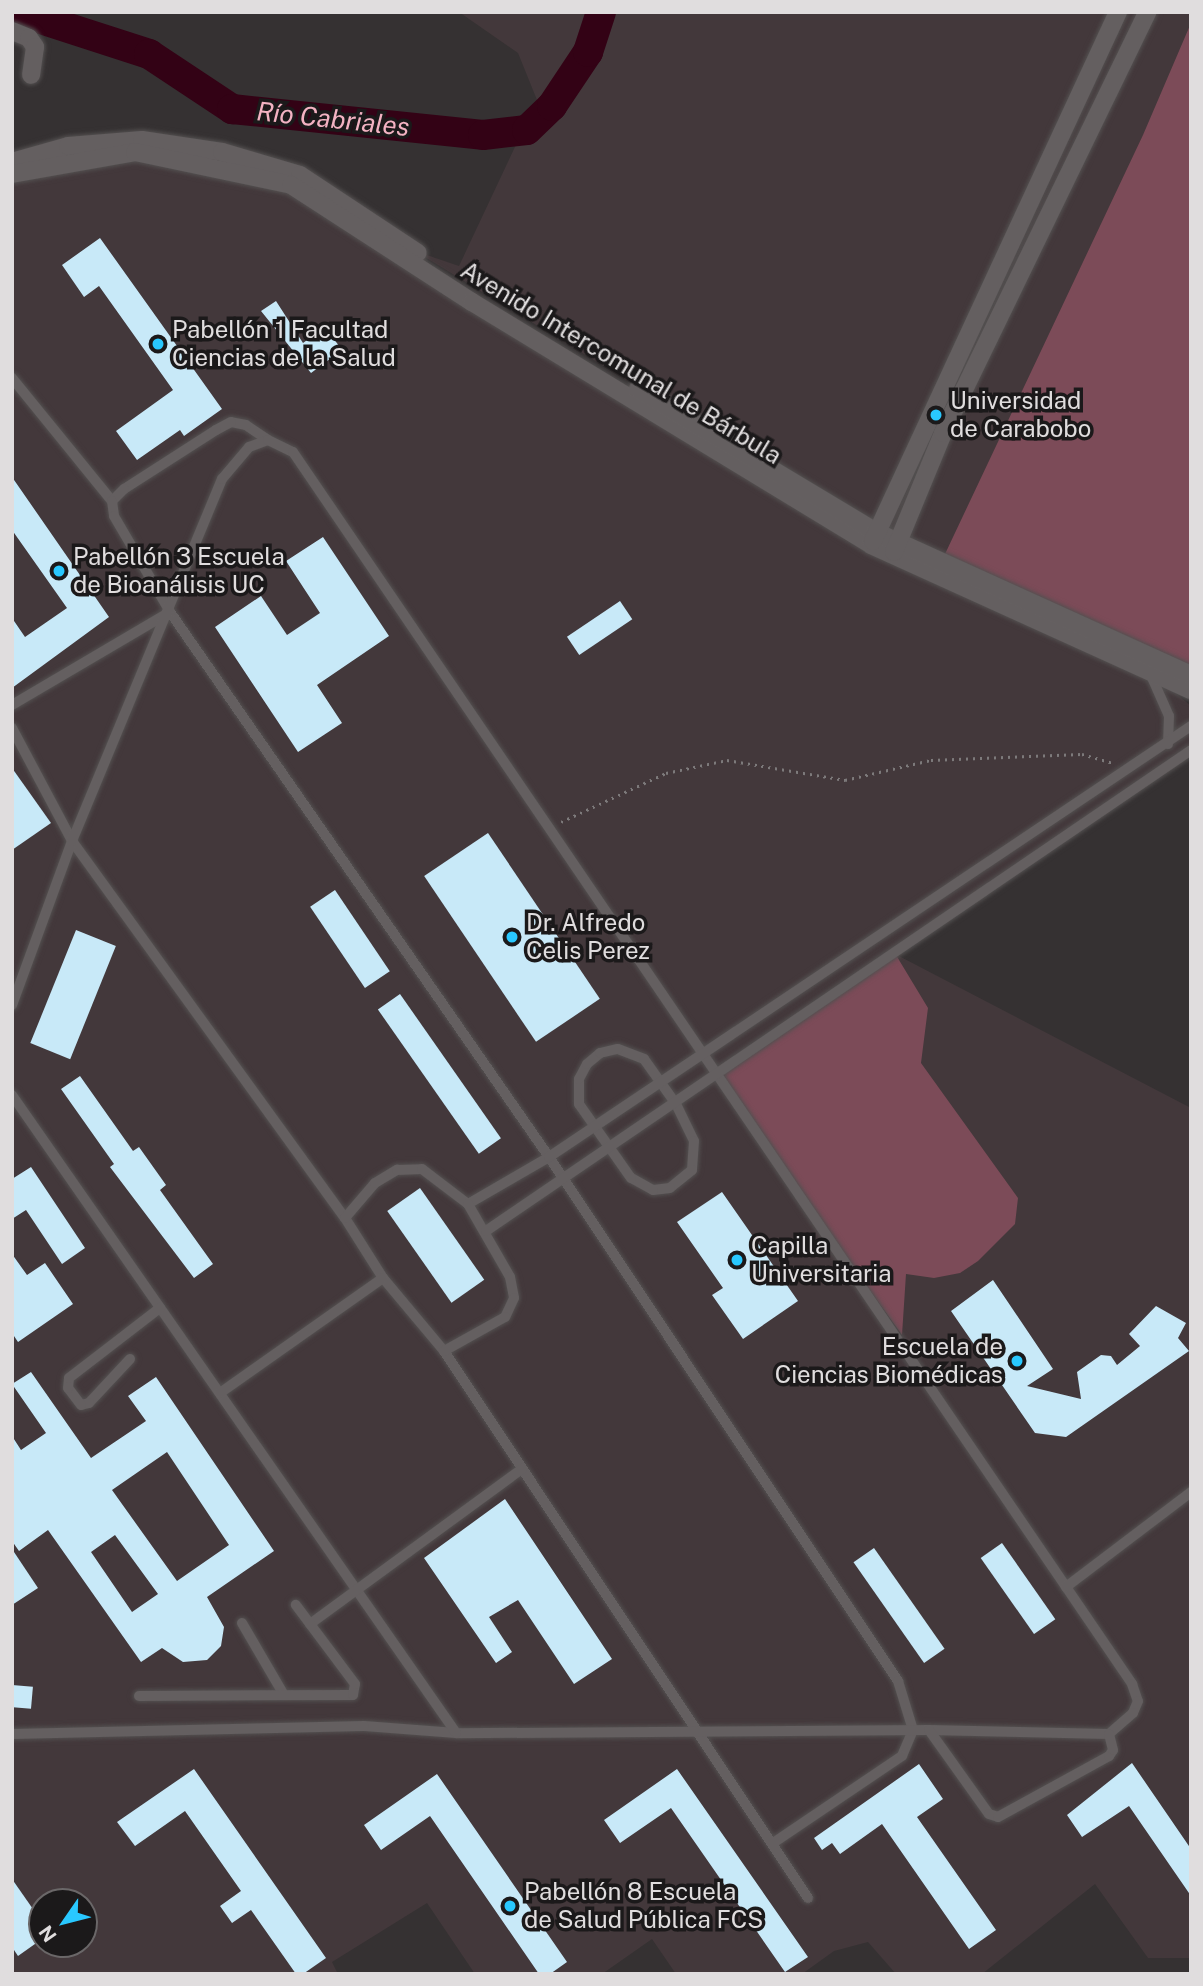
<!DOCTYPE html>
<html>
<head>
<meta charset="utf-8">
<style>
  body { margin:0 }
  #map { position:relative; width:1203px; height:1986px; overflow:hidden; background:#353132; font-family:"Public Sans",sans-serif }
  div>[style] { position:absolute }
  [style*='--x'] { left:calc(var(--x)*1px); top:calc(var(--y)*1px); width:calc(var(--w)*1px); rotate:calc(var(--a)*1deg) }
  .built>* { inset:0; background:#43383b }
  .green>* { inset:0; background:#7c4b58 }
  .river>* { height:30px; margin:-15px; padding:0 15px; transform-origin:15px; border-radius:15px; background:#330215 }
  .building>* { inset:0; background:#c8e9f8; transform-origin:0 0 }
  .path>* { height:2.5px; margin-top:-1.25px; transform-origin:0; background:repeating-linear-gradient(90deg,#7d7a7b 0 2px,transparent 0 7px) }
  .roads { filter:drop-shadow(0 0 2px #535050) drop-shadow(0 0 2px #535050) }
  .service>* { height:10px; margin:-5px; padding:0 5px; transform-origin:5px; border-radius:5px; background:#645f60 }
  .minor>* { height:18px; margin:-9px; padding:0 9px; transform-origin:9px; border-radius:9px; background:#645f60 }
  .dots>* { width:19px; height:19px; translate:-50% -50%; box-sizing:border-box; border:4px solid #1b191a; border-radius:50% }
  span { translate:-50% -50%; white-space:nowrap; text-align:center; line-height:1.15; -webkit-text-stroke:7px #1b191a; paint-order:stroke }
  .poi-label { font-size:24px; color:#e0ddde }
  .left { translate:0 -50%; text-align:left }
  .right { translate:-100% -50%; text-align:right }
  .street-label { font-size:24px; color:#e0ddde }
  .water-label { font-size:26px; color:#f3b2c2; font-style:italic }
  .frame { position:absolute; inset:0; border:14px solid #e0ddde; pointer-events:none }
  .north { position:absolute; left:28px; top:1888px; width:70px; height:70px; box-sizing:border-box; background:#1b191a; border:2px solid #6a6768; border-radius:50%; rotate:235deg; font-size:19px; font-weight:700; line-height:28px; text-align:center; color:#e0ddde }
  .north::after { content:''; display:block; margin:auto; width:24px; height:32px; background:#29c8ff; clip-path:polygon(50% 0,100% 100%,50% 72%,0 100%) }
</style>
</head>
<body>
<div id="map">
  <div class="built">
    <i style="clip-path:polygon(459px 12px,1191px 12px,1191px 675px,876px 532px,415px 251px,459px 266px,537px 100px,518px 53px)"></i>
    <i style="clip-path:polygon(evenodd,135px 152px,291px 185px,472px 302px,1148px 670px,1191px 706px,1191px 750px,897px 955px,1191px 1108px,1191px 1958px,1148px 1958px,1095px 1884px,982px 1974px,896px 1974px,868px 1942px,834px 1951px,802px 1974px,676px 1974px,652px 1939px,602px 1974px,475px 1974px,427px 1903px,332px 1962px,338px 1974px,12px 1974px,12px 174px,135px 152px,42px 1902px,84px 1902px,84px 1944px,42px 1944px,42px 1902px)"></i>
  </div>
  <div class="green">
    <i style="clip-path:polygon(1191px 23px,1191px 666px,945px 554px,1143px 135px)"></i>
    <i style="clip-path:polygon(896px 955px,928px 1008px,921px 1063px,1018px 1198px,1015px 1224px,978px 1261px,960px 1273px,934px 1278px,906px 1274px,902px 1335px,717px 1077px)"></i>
  </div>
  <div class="river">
    <i style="--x:19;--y:12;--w:137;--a:17.9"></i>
    <i style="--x:149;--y:54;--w:100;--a:33.5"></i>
    <i style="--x:232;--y:109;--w:252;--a:5.9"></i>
    <i style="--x:483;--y:135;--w:44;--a:-6.5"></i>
    <i style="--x:527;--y:130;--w:35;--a:-44"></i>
    <i style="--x:552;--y:106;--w:65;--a:-56.3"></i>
    <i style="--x:588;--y:52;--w:42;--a:-72"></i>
  </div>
  <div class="building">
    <i style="clip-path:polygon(100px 238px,222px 409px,184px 436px,180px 430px,137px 460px,116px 431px,173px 390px,99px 286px,84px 297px,62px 265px)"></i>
    <i style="clip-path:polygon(276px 301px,303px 343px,325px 327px,342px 350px,311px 373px,261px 311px)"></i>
    <i style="clip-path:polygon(12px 477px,109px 617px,12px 688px,12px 618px,25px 637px,67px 608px,12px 530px)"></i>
    <i style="clip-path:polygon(323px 537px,389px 636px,317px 685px,342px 723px,298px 752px,215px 627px,261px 596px,287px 635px,320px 613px,286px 561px)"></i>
    <i style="left:620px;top:601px;width:22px;height:64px;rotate:56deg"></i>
    <i style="clip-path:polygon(12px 768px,51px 823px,12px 850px)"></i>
    <i style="left:488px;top:833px;width:200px;height:77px;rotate:56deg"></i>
    <i style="left:335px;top:890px;width:98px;height:30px;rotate:56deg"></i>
    <i style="left:76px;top:930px;width:43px;height:122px;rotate:22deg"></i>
    <i style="left:400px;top:994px;width:176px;height:27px;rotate:55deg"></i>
    <i style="clip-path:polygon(80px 1076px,133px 1151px,139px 1147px,166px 1185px,160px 1190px,213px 1264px,194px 1278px,110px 1167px,114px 1164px,61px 1089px)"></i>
    <i style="clip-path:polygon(31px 1167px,85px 1248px,62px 1264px,26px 1210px,12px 1219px,12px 1179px)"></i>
    <i style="left:420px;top:1188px;width:112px;height:40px;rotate:55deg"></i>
    <i style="clip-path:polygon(722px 1192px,798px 1301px,743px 1339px,712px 1295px,723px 1288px,677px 1222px)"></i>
    <i style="clip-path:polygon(12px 1254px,27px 1275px,45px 1263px,73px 1304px,18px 1342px,12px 1333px)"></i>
    <i style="clip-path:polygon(993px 1280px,1053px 1369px,1027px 1386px,1081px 1399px,1077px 1372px,1101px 1355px,1111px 1356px,1117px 1365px,1140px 1346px,1129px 1334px,1156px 1306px,1186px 1323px,1178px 1338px,1189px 1351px,1066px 1437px,1035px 1433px,951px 1311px)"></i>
    <i style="clip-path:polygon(evenodd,31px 1372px,91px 1458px,146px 1421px,128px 1396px,156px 1377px,274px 1551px,207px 1597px,224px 1627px,221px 1646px,207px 1660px,183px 1662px,162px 1648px,141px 1662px,48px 1530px,19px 1551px,12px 1541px,12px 1436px,21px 1450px,46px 1433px,12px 1384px,31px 1372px,167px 1452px,229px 1545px,177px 1581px,112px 1490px,167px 1452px,31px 1372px,115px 1535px,158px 1594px,132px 1612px,91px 1552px,115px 1535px)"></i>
    <i style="clip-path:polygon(505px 1499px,612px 1659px,574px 1684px,518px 1600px,489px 1617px,512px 1652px,496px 1663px,424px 1558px)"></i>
    <i style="left:1002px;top:1543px;width:93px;height:26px;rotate:55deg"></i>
    <i style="left:874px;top:1548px;width:123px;height:25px;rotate:55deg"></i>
    <i style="clip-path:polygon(12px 1549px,38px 1588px,12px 1605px)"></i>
    <i style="left:12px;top:1685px;width:21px;height:22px;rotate:5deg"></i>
    <i style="clip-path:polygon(1132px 1763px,1191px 1849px,1191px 1896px,1129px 1806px,1082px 1837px,1067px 1815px)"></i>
    <i style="clip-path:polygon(919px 1764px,943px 1799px,917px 1817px,996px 1930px,969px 1949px,882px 1824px,840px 1854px,832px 1843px,822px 1850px,814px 1838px)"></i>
    <i style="clip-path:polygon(194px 1769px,326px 1958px,303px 1974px,296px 1974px,251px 1910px,232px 1923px,220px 1906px,241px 1891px,185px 1811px,135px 1846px,117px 1822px)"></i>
    <i style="clip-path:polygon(677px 1769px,808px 1957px,785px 1972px,671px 1808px,620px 1843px,604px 1820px)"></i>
    <i style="clip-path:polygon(437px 1774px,567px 1962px,550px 1974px,539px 1974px,430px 1816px,381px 1850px,364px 1825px)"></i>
    <i style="clip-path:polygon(12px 1879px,42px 1922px,42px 1939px,18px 1956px,12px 1947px)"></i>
  </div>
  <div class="path">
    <i style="--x:561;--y:822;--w:116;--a:-25"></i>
    <i style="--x:666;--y:773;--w:62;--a:-12"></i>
    <i style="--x:727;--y:760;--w:120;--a:9.6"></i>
    <i style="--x:845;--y:780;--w:88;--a:-13.1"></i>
    <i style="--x:931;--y:760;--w:151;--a:-2.3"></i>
    <i style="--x:1082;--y:754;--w:33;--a:16"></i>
  </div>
  <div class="roads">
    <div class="service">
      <i style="--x:12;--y:378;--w:159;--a:50.9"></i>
      <i style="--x:268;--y:440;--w:27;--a:-146"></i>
      <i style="--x:246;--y:425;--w:15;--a:-169"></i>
      <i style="--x:231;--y:422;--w:17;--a:152"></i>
      <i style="--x:216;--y:430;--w:109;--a:147.3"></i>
      <i style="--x:124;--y:489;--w:17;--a:135"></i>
      <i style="--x:112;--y:501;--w:15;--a:82"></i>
      <i style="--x:114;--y:516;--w:111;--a:59.7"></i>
      <i style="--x:170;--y:612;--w:664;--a:55.18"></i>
      <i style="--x:549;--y:1157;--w:630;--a:56.34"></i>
      <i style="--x:898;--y:1681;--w:51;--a:73"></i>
      <i style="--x:913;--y:1730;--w:28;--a:113"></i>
      <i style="--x:902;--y:1756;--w:156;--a:146"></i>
      <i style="--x:1150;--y:673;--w:47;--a:66.2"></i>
      <i style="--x:1169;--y:716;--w:28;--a:92"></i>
      <i style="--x:12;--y:705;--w:183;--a:-30.5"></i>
      <i style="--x:12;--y:728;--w:128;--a:62"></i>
      <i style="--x:72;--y:841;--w:465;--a:54.1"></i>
      <i style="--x:345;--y:1218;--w:71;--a:57.7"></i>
      <i style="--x:383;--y:1278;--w:95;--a:50.1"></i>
      <i style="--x:444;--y:1351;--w:657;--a:56.36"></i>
      <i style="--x:12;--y:1005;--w:175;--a:-69.9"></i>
      <i style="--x:72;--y:841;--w:392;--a:-67.5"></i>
      <i style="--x:222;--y:479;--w:42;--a:-49.8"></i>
      <i style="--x:249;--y:447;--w:20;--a:-20"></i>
      <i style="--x:268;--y:440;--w:28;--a:26"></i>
      <i style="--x:293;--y:452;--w:1491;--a:55.74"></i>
      <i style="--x:1132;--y:1684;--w:18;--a:71"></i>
      <i style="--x:1138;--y:1701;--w:13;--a:113"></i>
      <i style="--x:1133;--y:1713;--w:32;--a:139"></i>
      <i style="--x:1109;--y:1734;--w:180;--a:-178.7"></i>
      <i style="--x:929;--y:1730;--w:473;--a:179.6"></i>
      <i style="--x:456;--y:1733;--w:92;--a:-175.6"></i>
      <i style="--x:364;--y:1726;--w:352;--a:178.7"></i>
      <i style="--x:618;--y:1049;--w:28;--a:21"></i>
      <i style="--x:644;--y:1059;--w:55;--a:54.6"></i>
      <i style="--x:676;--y:1104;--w:41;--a:64.1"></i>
      <i style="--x:694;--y:1141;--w:29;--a:94"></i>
      <i style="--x:692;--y:1170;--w:28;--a:141"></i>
      <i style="--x:670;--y:1188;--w:17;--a:173"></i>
      <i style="--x:653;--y:1190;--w:25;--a:-151"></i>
      <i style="--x:631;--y:1178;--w:90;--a:-125.1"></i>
      <i style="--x:579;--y:1104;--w:25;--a:-90"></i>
      <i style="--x:579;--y:1079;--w:17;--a:-62"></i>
      <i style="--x:587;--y:1064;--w:17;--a:-40"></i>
      <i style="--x:600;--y:1053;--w:18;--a:-13"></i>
      <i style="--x:12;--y:1095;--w:777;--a:55.16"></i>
      <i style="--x:468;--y:1204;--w:94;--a:-30.1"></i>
      <i style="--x:549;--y:1157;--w:773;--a:-33.88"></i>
      <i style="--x:345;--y:1218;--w:46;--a:-49.4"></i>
      <i style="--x:375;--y:1183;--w:26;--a:-31"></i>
      <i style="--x:397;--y:1170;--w:25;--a:-2"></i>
      <i style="--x:422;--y:1169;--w:58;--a:37.3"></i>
      <i style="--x:468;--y:1204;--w:84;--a:60.1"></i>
      <i style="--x:510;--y:1277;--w:21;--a:79"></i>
      <i style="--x:514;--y:1298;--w:21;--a:115"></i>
      <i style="--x:505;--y:1317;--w:70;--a:150.9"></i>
      <i style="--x:486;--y:1231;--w:853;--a:-34.3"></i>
      <i style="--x:130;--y:1359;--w:60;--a:133"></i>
      <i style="--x:89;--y:1403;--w:8;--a:166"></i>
      <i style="--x:81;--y:1405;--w:21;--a:-127"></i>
      <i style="--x:68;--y:1388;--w:10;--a:-84"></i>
      <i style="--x:69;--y:1378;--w:115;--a:-37.6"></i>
      <i style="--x:220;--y:1393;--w:199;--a:-35.2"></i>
      <i style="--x:1066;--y:1587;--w:157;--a:-37.2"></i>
      <i style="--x:242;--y:1623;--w:83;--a:59.7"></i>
      <i style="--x:310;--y:1624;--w:263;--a:-36.2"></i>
      <i style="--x:139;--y:1696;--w:214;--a:-0.3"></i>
      <i style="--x:353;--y:1695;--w:11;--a:-80"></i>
      <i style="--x:355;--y:1684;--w:99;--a:-126.8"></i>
      <i style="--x:929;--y:1730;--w:103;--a:54.5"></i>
      <i style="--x:989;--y:1814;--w:9;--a:18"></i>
      <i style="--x:998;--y:1817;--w:127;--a:-28.8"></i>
      <i style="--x:1109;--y:1756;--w:7;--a:-56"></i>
      <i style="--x:1113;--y:1750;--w:16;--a:-104"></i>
    </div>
    <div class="minor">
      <i style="--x:12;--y:31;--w:18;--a:22"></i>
      <i style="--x:29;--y:38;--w:11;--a:56"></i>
      <i style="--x:35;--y:47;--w:28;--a:98"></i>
      <i style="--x:12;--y:162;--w:58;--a:-15.9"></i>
      <i style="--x:68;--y:146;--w:74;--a:-4.6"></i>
      <i style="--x:142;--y:140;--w:81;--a:8.5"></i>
      <i style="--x:222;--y:152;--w:81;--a:16.4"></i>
      <i style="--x:300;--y:175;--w:141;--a:33.5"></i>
      <i style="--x:12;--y:174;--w:125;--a:-10.1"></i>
      <i style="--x:135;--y:152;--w:159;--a:11.9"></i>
      <i style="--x:291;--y:185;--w:216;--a:32.9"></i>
      <i style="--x:472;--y:302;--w:467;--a:31.3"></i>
      <i style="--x:871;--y:545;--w:351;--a:24.4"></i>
      <i style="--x:638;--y:389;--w:278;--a:31"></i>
      <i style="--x:876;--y:532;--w:346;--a:24.4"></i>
      <i style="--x:873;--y:541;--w:583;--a:-65.15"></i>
      <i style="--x:894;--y:552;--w:129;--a:-67.6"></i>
      <i style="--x:943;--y:433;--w:468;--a:-64.1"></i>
    </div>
  </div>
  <div class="dots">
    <i style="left:158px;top:344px;background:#29c8ff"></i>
    <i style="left:936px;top:415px;background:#29c8ff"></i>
    <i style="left:59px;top:571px;background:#29c8ff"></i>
    <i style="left:512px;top:937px;background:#29c8ff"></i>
    <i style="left:737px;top:1260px;background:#29c8ff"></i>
    <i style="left:1017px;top:1361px;background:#29c8ff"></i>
    <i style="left:510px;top:1906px;background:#29c8ff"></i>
  </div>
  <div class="poi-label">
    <span class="left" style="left:172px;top:344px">Pabellón 1 Facultad<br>Ciencias de la Salud</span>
    <span class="left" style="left:950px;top:415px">Universidad<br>de Carabobo</span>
    <span class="left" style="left:73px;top:571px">Pabellón 3 Escuela<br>de Bioanálisis UC</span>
    <span class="left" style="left:526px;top:937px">Dr. Alfredo<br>Celis Perez</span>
    <span class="left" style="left:751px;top:1260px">Capilla<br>Universitaria</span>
    <span class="right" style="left:1003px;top:1361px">Escuela de<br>Ciencias Biomédicas</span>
    <span class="left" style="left:524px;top:1906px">Pabellón 8 Escuela<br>de Salud Pública FCS</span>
  </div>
  <div class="street-label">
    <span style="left:621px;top:363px;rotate:31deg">Avenido Intercomunal de Bárbula</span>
  </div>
  <div class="water-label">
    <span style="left:333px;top:119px;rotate:6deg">Río Cabriales</span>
  </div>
  <div class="frame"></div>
  <div class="north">N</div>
</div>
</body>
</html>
